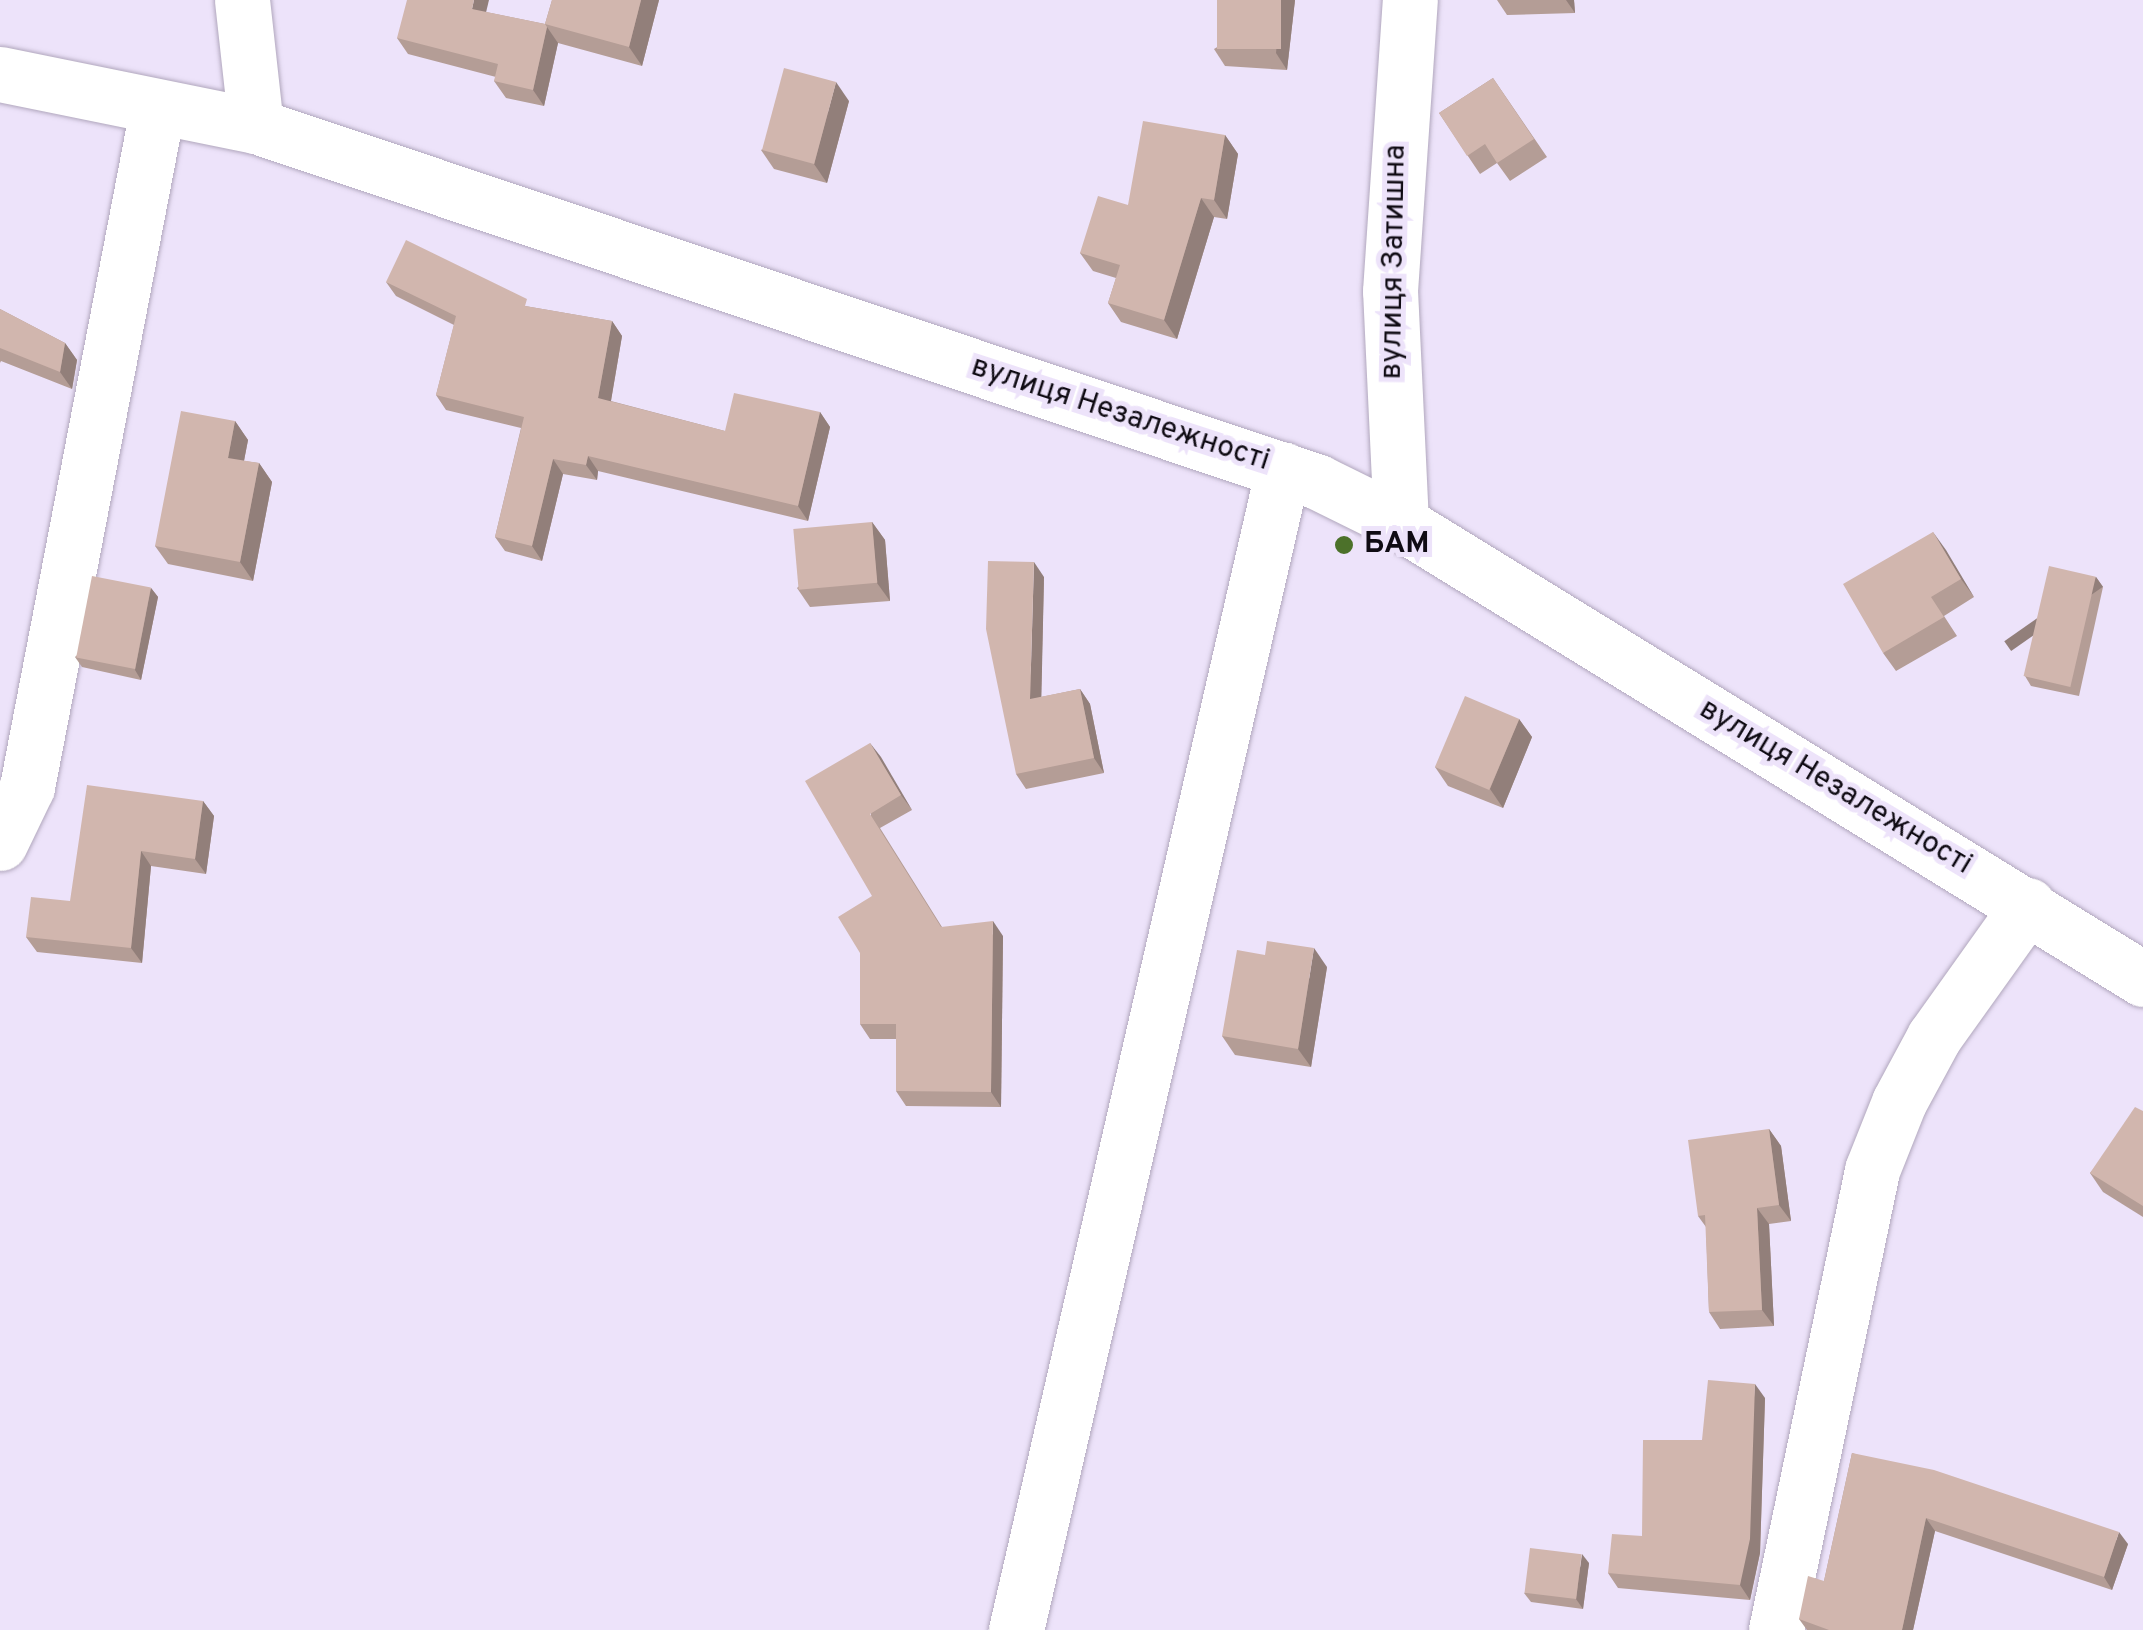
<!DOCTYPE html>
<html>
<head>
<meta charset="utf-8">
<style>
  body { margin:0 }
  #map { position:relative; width:2143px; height:1630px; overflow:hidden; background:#ede3fa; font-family:Overpass,sans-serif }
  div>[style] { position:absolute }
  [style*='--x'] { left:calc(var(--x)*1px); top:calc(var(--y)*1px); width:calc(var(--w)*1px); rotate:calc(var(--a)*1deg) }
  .roads { filter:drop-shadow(0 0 2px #b1a7bd) drop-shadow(0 0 2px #b1a7bd) }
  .minor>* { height:55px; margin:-27.5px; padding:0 27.5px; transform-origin:27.5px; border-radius:27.5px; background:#fff }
  .wall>* { inset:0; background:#b49d96 }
  .shaded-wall>* { inset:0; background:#927f7a; transform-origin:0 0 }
  .building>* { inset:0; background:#d1b6ae; transform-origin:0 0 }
  .dots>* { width:28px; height:28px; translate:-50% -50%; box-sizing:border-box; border:5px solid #ede3fa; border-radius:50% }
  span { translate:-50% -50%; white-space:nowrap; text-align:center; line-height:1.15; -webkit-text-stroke:10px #ede3fa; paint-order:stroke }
  .street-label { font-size:30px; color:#0f0b13 }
  .poi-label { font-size:30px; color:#0f0b13; font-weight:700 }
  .left { translate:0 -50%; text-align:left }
</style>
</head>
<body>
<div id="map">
  <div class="roads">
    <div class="minor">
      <i style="--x:242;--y:0;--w:127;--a:83.7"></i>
      <i style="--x:0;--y:74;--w:261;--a:11.5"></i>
      <i style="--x:256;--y:126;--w:1120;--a:18.53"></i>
      <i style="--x:1318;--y:482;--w:93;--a:26.3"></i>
      <i style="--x:1401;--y:523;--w:871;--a:31.57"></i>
      <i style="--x:1401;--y:523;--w:232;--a:-92.7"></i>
      <i style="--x:1390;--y:291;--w:292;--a:-86.1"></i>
      <i style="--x:0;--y:843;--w:62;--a:-64.3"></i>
      <i style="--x:27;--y:787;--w:689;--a:-79.13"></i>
      <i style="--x:1016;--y:1630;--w:1191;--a:-77.05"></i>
      <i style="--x:1776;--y:1630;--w:470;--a:-78.2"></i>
      <i style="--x:1872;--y:1170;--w:73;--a:-68.3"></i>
      <i style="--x:1899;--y:1102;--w:74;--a:-61.7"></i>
      <i style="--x:1934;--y:1037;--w:162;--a:-54.5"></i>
    </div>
  </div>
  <div class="wall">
    <i style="clip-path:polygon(552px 0,659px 0,642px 66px,558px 43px,544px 106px,506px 98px,494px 81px,496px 77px,408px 54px,397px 38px,486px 12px,545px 24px)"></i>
    <i style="clip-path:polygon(1295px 0,1287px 70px,1225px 66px,1214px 49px)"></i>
    <i style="clip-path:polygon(1497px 0,1574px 0,1575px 13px,1507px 15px)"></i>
    <i style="clip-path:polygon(1493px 78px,1547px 157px,1510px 181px,1497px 163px,1480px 174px,1439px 113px)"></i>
    <i style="clip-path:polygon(849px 101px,827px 183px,774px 169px,761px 150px)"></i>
    <i style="clip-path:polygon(1225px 135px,1238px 154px,1227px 219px,1214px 217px,1177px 339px,1121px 322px,1108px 303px,1116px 278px,1093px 271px,1080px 253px,1128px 205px)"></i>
    <i style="clip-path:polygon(386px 282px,612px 321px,622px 336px,611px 401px,725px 431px,820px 412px,830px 427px,808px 521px,598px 471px,597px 480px,563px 474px,542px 561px,505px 551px,495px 537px,521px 428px,446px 410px,436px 395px,454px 325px,396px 296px)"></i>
    <i style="clip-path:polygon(0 309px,65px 343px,77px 360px,72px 389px,1px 361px,0 363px)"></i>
    <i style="clip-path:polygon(235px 421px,248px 440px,244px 461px,259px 463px,272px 482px,253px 581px,168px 564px,155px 546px)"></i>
    <i style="clip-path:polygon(872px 522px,885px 540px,890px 601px,810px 607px,797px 588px)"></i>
    <i style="clip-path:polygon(1933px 532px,1974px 597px,1944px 616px,1957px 636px,1896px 671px,1883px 653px)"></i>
    <i style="clip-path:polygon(1044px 577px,1041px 697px,1080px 689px,1090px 704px,1104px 773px,1026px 789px,1016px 774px)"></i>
    <i style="clip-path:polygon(2096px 577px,2103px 587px,2079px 696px,2031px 686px,2025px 676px)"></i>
    <i style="clip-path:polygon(151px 588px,158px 597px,141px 680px,82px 667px,75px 657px)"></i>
    <i style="clip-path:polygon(1519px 719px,1532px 737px,1503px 808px,1448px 786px,1435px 767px)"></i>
    <i style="clip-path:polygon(870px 743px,912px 810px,880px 828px,942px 927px,1003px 936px,1001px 1107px,906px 1106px,896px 1091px,896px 1039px,870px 1039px,860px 1024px,872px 896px)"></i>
    <i style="clip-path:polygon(203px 801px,214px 816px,206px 874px,151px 866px,142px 963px,37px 952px,26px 937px)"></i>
    <i style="clip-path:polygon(1327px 967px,1311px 1067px,1235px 1055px,1222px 1036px)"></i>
    <i style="clip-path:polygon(2143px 1111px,2143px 1217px,2103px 1192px,2090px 1173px)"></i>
    <i style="clip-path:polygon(1769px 1129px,1781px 1146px,1791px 1221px,1769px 1224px,1774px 1326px,1720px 1329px,1709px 1312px,1706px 1227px,1698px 1216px)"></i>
    <i style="clip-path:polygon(1765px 1398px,1760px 1553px,1750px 1600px,1618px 1588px,1608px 1573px,1642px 1536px,1702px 1440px)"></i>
    <i style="clip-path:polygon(1852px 1453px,2128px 1544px,2112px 1590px,1935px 1531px,1913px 1630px,1807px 1630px,1799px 1619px,1824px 1581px)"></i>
    <i style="clip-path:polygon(1589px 1563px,1583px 1609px,1531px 1602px,1524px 1593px)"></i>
  </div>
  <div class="shaded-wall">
    <i style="clip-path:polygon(474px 0,489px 0,483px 25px,472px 9px)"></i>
    <i style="clip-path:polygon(641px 0,659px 0,642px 66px,629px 47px)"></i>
    <i style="clip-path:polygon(1281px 0,1295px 0,1287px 70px,1276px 53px)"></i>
    <i style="clip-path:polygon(1566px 0,1574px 0,1575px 13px)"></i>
    <i style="clip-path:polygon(547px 27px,558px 43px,544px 106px,533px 90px)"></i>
    <i style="clip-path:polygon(836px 82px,849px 101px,827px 183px,814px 164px)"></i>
    <i style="clip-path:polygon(1225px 135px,1238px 154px,1227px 219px,1214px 200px)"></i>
    <i style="clip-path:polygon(1201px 198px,1214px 217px,1177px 339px,1164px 320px)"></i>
    <i style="clip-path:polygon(612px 321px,622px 336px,609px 412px,598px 398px)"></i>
    <i style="clip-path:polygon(65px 343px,77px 360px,72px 389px,60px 372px)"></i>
    <i style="clip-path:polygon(820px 412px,830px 427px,808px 521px,798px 506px)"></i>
    <i style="clip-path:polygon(235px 421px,248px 440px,241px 476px,228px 458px)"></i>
    <i style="clip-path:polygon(588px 456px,598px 471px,597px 480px,586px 465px)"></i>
    <i style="clip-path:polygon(553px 459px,563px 474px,542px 561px,532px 546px)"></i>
    <i style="clip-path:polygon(259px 463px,272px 482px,253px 581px,240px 562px)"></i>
    <i style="clip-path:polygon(872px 522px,885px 540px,890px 601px,877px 583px)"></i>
    <i style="clip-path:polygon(1933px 532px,1946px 550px,1974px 597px,1961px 579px)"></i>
    <i style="clip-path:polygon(1034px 562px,1044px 577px,1041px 714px,1030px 699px)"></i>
    <i style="left:2096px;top:577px;width:12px;height:112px;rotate:55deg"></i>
    <i style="clip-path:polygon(151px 588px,158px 597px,141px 680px,135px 670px)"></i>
    <i style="clip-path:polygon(1080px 689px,1090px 704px,1104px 773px,1094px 758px)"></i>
    <i style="clip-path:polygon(1519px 719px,1532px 737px,1503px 808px,1490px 789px)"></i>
    <i style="clip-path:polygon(870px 743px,881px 757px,912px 810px,901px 795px)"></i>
    <i style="clip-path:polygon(203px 801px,214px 816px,206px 874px,195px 859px)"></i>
    <i style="clip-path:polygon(141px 851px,151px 866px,142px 963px,131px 948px)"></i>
    <i style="clip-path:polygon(993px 921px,1003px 936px,1001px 1107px,991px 1092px)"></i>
    <i style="clip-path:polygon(1314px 948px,1327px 967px,1311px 1067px,1298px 1049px)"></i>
    <i style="clip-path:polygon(1769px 1129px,1781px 1146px,1791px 1221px,1779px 1205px)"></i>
    <i style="clip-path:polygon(1757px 1208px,1769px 1224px,1774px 1326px,1762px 1310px)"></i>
    <i style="clip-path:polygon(1755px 1384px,1765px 1398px,1760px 1553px,1750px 1600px,1740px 1585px)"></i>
    <i style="clip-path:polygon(1926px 1518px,1935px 1531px,1913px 1630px,1902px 1630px)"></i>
    <i style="clip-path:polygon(2119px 1532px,2128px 1544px,2112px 1590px,2104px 1577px)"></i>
    <i style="clip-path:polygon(1582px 1554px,1589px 1563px,1583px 1609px,1576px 1599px)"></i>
  </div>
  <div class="building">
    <i style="clip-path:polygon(407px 0,474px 0,472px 9px,545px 24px,547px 27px,533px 90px,494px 81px,498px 64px,397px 38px)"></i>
    <i style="clip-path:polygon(552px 0,641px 0,629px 47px,545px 24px)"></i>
    <i style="left:1217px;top:0;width:64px;height:49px"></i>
    <i style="left:784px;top:68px;width:54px;height:85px;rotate:15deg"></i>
    <i style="clip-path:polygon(1493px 78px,1534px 139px,1497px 163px,1485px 144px,1467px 156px,1439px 113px)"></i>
    <i style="clip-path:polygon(1143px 121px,1225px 135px,1214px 200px,1201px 198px,1164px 320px,1108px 303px,1120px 265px,1080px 253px,1098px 196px,1128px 205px)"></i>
    <i style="clip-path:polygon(406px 240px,527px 299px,525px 306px,612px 321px,598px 398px,725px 431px,734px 393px,820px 412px,798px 506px,588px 456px,586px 465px,553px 459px,532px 546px,495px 537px,524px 417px,436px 395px,456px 316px,386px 282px)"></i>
    <i style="clip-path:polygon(0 309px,65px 343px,60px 372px,0 348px)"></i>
    <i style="clip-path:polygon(181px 411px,235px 421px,228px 458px,259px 463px,240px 562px,155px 546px)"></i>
    <i style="left:872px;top:522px;width:61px;height:79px;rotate:85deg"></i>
    <i style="clip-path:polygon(1933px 532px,1961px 579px,1931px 597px,1944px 617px,1883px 653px,1843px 584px)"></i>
    <i style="clip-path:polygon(988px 561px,1034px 562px,1030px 699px,1080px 689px,1094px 758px,1016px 774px,986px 629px)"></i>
    <i style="left:2049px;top:566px;width:48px;height:113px;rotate:13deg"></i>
    <i style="left:92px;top:576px;width:60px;height:83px;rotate:11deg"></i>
    <i style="left:1465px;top:696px;width:59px;height:77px;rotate:23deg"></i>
    <i style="clip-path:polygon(870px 743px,901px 795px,870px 814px,941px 927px,993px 921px,991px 1092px,896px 1091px,896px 1024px,860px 1024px,860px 953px,838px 917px,872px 896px,805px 781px)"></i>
    <i style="clip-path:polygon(87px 785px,203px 801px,195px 859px,141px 851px,131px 948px,26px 937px,31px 897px,70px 901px)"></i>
    <i style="clip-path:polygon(1267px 941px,1314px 948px,1298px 1049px,1222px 1036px,1237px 950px,1265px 955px)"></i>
    <i style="clip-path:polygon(2135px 1107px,2143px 1111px,2143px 1206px,2090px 1173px)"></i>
    <i style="clip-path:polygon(1769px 1129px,1779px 1205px,1757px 1208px,1762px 1310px,1709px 1312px,1705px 1215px,1698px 1216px,1688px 1140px)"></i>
    <i style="clip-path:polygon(1708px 1380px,1755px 1384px,1750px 1539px,1740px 1585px,1608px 1573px,1612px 1534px,1642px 1536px,1643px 1440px,1702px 1440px)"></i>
    <i style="clip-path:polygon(1852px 1453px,1934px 1470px,2119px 1532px,2104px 1577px,1926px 1518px,1902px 1630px,1829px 1630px,1799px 1619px,1808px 1576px,1824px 1581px)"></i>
    <i style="left:1530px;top:1548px;width:52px;height:45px;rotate:7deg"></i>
  </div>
  <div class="dots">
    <i style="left:1344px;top:545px;background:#4c712a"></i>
  </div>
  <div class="street-label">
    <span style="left:1395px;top:262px;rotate:-89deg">вулиця Затишна</span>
    <span style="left:1120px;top:415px;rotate:18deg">вулиця Незалежності</span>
    <span style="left:1835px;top:788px;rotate:31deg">вулиця Незалежності</span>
  </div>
  <div class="poi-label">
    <span class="left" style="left:1364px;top:545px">БАМ</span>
  </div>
</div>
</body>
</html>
